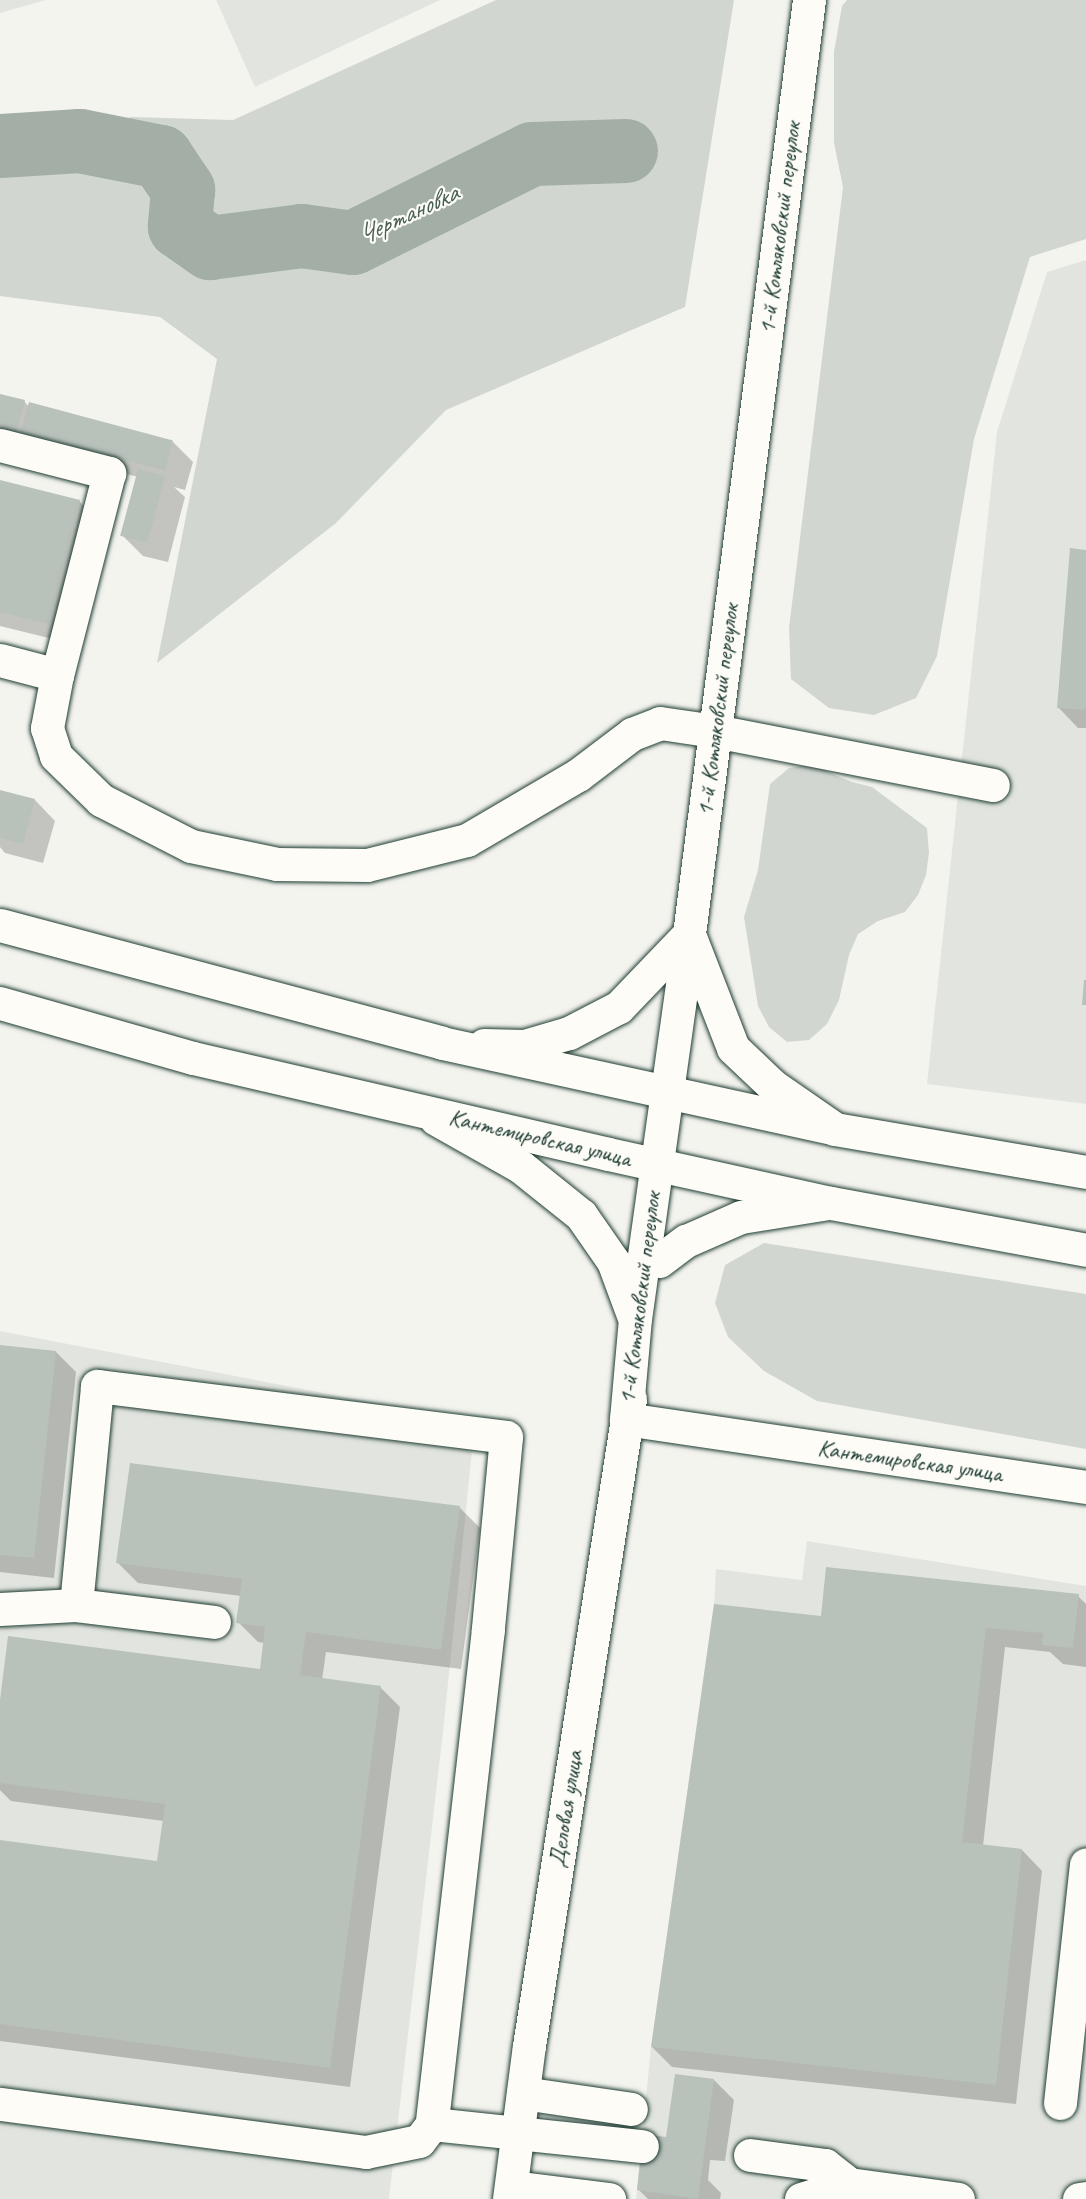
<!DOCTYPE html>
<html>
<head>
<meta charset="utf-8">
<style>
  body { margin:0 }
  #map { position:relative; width:1086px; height:2199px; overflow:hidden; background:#f4f4ef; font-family:Caveat,sans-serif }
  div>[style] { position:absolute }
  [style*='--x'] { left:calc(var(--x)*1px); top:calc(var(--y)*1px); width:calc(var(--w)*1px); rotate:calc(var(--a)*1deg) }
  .built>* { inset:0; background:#e2e5df }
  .green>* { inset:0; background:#d1d6d1 }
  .shadow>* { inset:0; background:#0003 }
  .river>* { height:64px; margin:-32px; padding:0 32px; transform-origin:32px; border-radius:32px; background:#a3aea7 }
  .building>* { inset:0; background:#b9c1bb; transform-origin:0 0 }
  .roads { filter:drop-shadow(0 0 2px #1f3d34) drop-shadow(0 0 2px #1f3d34) }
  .minor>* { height:33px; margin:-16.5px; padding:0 16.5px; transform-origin:16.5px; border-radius:16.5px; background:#fdfcf7 }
  .major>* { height:33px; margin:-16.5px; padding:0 16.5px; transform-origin:16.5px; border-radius:16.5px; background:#fdfcf7 }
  span { translate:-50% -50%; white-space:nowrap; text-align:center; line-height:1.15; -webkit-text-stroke:4.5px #fdfcf7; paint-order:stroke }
  .street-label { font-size:24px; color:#1f3d34 }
  .water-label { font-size:26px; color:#475f56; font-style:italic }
</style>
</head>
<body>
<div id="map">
  <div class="built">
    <i style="clip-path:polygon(0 0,46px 0,0 13px)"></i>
    <i style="clip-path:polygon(216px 0,440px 0,255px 87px)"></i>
    <i style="clip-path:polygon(1086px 260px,1086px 1104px,927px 1084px,997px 432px,1047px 272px)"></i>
    <i style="clip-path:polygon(0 1331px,475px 1422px,443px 1732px,389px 2199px,0 2199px)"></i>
    <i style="clip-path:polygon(807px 1541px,1086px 1586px,1086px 2199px,636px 2199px,651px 2047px,714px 1604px,716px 1569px,802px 1580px)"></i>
  </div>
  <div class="green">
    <i style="clip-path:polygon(496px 0,734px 0,685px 307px,446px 410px,336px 523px,157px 663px,217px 359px,160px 317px,0 296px,0 141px,132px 117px,233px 120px)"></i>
    <i style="clip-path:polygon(847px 0,1086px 0,1086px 239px,1030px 257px,974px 439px,937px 656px,916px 698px,874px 715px,829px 708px,791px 679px,789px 628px,843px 187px,834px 143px,834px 52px,842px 6px)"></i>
    <i style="clip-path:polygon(811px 765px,852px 782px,872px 787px,927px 828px,929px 853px,926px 875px,918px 895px,905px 912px,878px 921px,858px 934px,849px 955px,839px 1000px,827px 1024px,809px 1040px,787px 1042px,769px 1027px,758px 1006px,744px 917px,758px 870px,770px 784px,789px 768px)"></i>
    <i style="clip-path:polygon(764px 1243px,1086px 1294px,1086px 1449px,817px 1401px,764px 1371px,728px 1337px,715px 1303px,725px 1265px)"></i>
  </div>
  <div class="shadow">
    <i style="clip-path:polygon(0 395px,24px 401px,29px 407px,173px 442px,193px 462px,185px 490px,174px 487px,185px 497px,168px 562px,143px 556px,123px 536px,138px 477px,0 441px)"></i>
    <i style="clip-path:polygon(0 482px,79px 501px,99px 521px,69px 643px,0 626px)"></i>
    <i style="clip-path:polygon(1086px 551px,1086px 728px,1078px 728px,1058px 707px)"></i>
    <i style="clip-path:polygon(0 791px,35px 800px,55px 821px,43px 863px,5px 853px,0 847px)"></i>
    <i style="clip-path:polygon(0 1346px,56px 1352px,76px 1372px,54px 1578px,0 1572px)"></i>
    <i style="clip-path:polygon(459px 1507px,480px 1528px,461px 1669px,326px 1652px,322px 1680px,380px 1687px,400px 1707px,350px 2087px,0 2041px,0 1842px,159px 1863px,164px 1821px,11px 1801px,0 1790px,0 1711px,261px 1671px,265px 1643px,258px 1642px,238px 1622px,241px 1596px,138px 1583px,118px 1563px)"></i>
    <i style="clip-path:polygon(1078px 1596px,1086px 1604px,1086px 1667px,1063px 1664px,1050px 1652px,1005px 1647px,983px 1846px,1022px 1850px,1042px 1871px,1016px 2104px,672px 2067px,652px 2047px,822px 1617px)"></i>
    <i style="clip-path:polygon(714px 2080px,734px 2100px,725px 2161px,710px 2160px,708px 2180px,721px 2193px,720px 2199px,648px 2199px,639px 2190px)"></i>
  </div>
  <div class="river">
    <i style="--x:0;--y:146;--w:80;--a:-3.6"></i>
    <i style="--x:80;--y:141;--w:83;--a:11.2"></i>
    <i style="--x:161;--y:157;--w:40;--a:56"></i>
    <i style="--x:183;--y:190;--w:37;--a:95"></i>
    <i style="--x:180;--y:227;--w:37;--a:35"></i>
    <i style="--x:210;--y:248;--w:93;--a:-7.4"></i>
    <i style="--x:302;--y:236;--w:51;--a:7.8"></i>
    <i style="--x:353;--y:243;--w:200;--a:-26.4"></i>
    <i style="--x:532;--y:154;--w:94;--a:-1.8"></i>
  </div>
  <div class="building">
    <i style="clip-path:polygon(0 394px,25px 400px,16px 432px,0 427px)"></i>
    <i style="left:29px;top:402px;width:149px;height:31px;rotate:15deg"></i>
    <i style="left:138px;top:469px;width:28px;height:69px;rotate:15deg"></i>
    <i style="clip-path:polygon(0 480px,80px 500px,49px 624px,0 612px)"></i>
    <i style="clip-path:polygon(1070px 548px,1086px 550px,1086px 710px,1057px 708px)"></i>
    <i style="clip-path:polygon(0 790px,35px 799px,23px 844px,0 838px)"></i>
    <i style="clip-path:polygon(1084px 980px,1086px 980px,1086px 1005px,1082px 1005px)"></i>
    <i style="clip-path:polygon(0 1345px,56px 1351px,34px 1558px,0 1555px)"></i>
    <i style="clip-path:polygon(130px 1463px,460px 1506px,441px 1650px,306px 1632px,300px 1675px,381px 1686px,330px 2068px,0 2024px,0 1840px,157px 1861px,165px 1804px,0 1783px,0 1700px,8px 1636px,260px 1669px,265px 1627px,236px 1623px,242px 1579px,116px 1563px)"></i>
    <i style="clip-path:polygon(826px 1567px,1079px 1594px,1073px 1648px,1042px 1645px,1043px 1633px,986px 1628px,962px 1842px,1022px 1849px,996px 2085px,651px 2047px,714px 1604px,821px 1616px)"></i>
    <i style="clip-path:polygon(675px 2074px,714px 2079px,698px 2199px,637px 2190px,643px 2134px,666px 2137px)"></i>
  </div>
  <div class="roads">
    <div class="minor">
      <i style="--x:0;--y:445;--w:113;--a:14.4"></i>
      <i style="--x:109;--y:473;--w:209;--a:104.4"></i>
      <i style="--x:57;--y:675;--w:54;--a:100.7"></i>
      <i style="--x:47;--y:728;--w:29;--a:72"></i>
      <i style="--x:56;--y:756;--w:63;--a:44.4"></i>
      <i style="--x:101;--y:800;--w:101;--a:27.1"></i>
      <i style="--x:191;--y:846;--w:88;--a:11.8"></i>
      <i style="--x:277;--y:864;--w:90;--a:0.6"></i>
      <i style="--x:367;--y:865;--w:103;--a:-14"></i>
      <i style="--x:467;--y:840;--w:129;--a:-30.4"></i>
      <i style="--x:578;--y:775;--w:68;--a:-37.2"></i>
      <i style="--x:632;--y:734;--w:30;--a:-21"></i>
      <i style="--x:660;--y:723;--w:56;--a:8.3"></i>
      <i style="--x:715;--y:731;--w:283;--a:11"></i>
      <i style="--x:0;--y:660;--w:59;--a:14.7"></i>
      <i style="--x:690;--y:937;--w:119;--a:68.8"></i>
      <i style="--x:733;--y:1048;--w:55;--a:43.5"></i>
      <i style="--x:773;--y:1086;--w:75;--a:34.7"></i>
      <i style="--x:484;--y:1045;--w:40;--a:1.4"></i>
      <i style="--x:524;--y:1046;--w:47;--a:-16.1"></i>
      <i style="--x:569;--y:1033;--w:56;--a:-27.5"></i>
      <i style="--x:619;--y:1007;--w:101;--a:-46.2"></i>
      <i style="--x:436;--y:1119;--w:98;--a:29.5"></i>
      <i style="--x:521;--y:1167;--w:77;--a:38.7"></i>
      <i style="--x:581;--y:1215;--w:56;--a:55.2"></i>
      <i style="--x:613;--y:1261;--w:58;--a:69.7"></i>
      <i style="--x:659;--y:1261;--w:34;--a:-37"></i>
      <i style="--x:686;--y:1241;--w:60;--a:-23.6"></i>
      <i style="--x:741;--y:1217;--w:87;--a:-9.2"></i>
      <i style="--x:626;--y:1419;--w:100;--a:-84.9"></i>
      <i style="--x:635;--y:1319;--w:389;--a:-82"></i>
      <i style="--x:689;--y:934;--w:942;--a:-82.68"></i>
      <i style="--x:626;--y:1419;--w:465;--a:8.4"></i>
      <i style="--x:76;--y:1605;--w:139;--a:7"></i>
      <i style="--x:0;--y:1609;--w:76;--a:-3"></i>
      <i style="--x:76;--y:1605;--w:220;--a:-84.5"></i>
      <i style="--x:97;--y:1386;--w:412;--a:7.1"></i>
      <i style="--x:506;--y:1437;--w:193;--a:95.4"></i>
      <i style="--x:488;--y:1629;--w:498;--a:96.5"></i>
      <i style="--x:432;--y:2124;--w:21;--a:127"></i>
      <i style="--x:419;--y:2141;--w:54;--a:168.3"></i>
      <i style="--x:366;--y:2152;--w:369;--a:-172.5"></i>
      <i style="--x:523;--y:2093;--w:109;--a:8.4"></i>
      <i style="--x:1060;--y:2103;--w:240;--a:-83.8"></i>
      <i style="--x:432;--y:2124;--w:211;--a:6"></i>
      <i style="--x:750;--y:2155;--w:76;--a:7.6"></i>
      <i style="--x:825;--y:2165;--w:31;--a:38"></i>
      <i style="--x:511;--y:2187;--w:99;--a:7"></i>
      <i style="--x:509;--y:2199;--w:154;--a:-82.6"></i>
      <i style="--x:529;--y:2046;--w:655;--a:-81.13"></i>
      <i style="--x:801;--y:2199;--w:50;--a:-17.4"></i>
      <i style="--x:849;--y:2184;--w:110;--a:7.8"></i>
      <i style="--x:1079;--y:2199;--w:7;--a:-8"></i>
    </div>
    <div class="major">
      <i style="--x:0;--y:925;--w:457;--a:14.9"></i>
      <i style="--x:442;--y:1043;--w:402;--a:12.3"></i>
      <i style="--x:835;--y:1129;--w:255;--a:9.7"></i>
      <i style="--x:0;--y:1003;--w:201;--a:15.9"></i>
      <i style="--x:193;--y:1058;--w:426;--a:13"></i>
      <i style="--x:608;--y:1154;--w:228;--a:12.4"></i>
      <i style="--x:831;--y:1203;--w:259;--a:10.4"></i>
    </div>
  </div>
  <div class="street-label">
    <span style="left:780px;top:228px;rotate:-83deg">1-й Котляковский переулок</span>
    <span style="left:718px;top:710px;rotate:-83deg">1-й Котляковский переулок</span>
    <span style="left:540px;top:1138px;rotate:13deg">Кантемировская улица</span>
    <span style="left:640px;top:1298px;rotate:-83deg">1-й Котляковский переулок</span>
    <span style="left:910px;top:1461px;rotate:8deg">Кантемировская улица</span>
    <span style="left:566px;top:1809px;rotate:-81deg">Деловая улица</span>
  </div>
  <div class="water-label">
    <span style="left:408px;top:214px;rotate:-25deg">Чертановка</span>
  </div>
</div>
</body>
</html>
